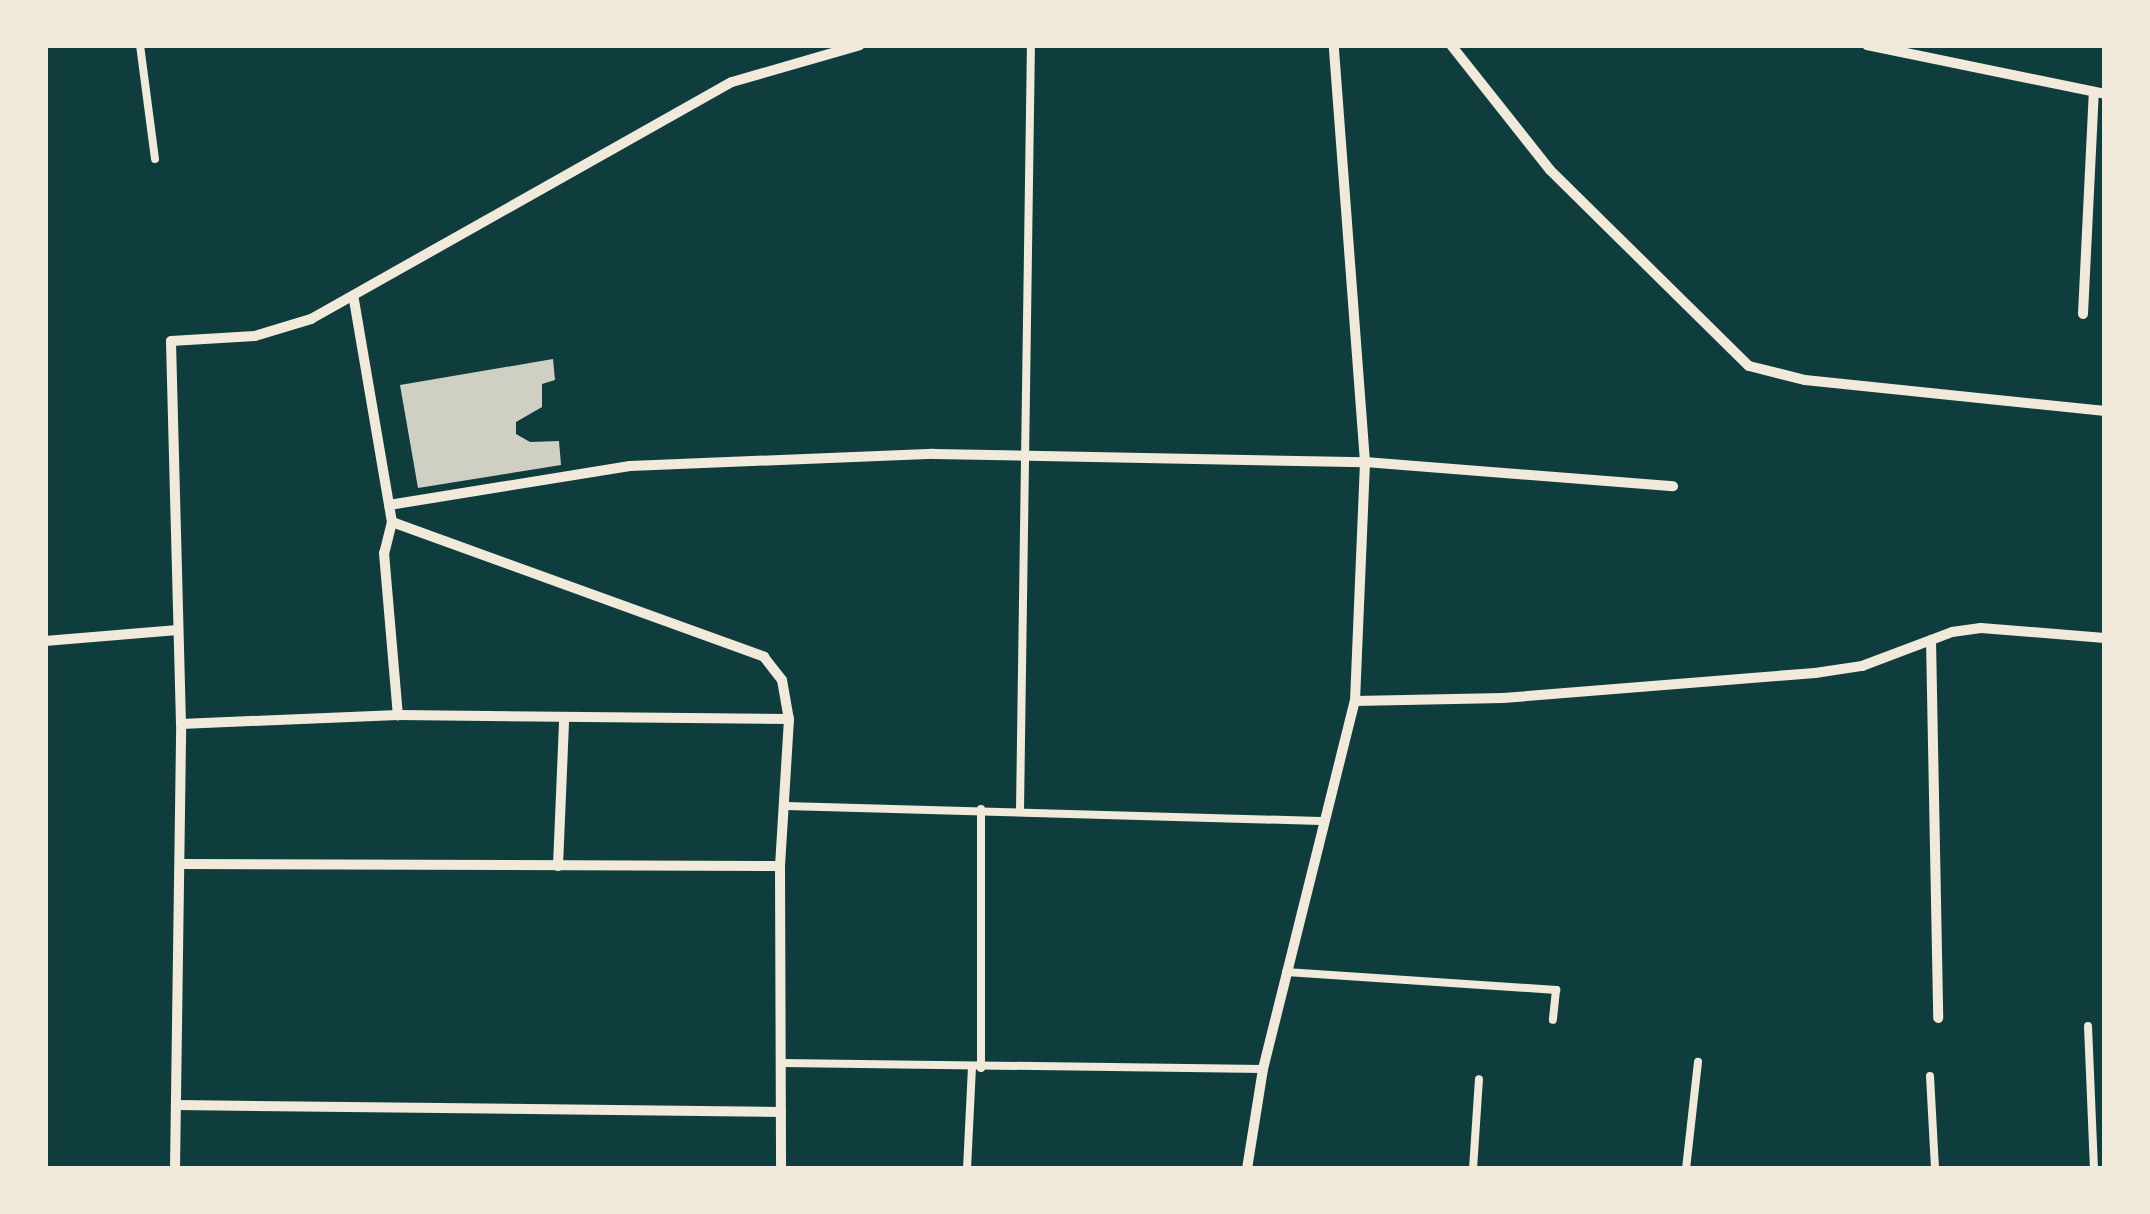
<!DOCTYPE html>
<html>
<head>
<meta charset="utf-8">
<style>
  body { margin:0 }
  #map { position:relative; width:2150px; height:1214px; overflow:hidden; background:#0f3d3e; font-family:Raleway,sans-serif }
  div>[style] { position:absolute }
  [style*='--x'] { left:calc(var(--x)*1px); top:calc(var(--y)*1px); width:calc(var(--w)*1px); rotate:calc(var(--a)*1deg) }
  .building>* { inset:0; background:#cfcfc3 }
  .service>* { height:8px; margin:-4px; padding:0 4px; transform-origin:4px; border-radius:4px; background:#f1e9da }
  .minor>* { height:10px; margin:-5px; padding:0 5px; transform-origin:5px; border-radius:5px; background:#f1e9da }
  span { translate:-50% -50%; white-space:nowrap; text-align:center; line-height:1.15; -webkit-text-stroke:10px #f1e9da; paint-order:stroke }
  .frame { position:absolute; inset:0; border:48px solid #f1e9da; pointer-events:none }
</style>
</head>
<body>
<div id="map">
  <div class="building">
    <i style="clip-path:polygon(553px 359px,555px 380px,542px 384px,542px 407px,516px 422px,516px 434px,530px 442px,559px 441px,561px 465px,418px 488px,400px 385px)"></i>
  </div>
  <div class="service">
    <i style="--x:140;--y:45;--w:115;--a:82.5"></i>
    <i style="--x:786;--y:806;--w:535;--a:1.61"></i>
    <i style="--x:981;--y:809;--w:259;--a:90"></i>
    <i style="--x:1020;--y:810;--w:765;--a:-89.18"></i>
    <i style="--x:1286;--y:972;--w:271;--a:3.8"></i>
    <i style="--x:1556;--y:990;--w:30;--a:96"></i>
    <i style="--x:2088;--y:1026;--w:143;--a:87.6"></i>
    <i style="--x:781;--y:1063;--w:482;--a:0.7"></i>
    <i style="--x:1930;--y:1076;--w:93;--a:86.9"></i>
    <i style="--x:967;--y:1169;--w:101;--a:-87.2"></i>
    <i style="--x:1473;--y:1169;--w:90;--a:-86.2"></i>
    <i style="--x:1686;--y:1169;--w:108;--a:-83.6"></i>
  </div>
  <div class="minor">
    <i style="--x:1451;--y:45;--w:159;--a:51.6"></i>
    <i style="--x:1550;--y:170;--w:279;--a:44.6"></i>
    <i style="--x:1749;--y:366;--w:58;--a:14"></i>
    <i style="--x:1805;--y:380;--w:302;--a:5.9"></i>
    <i style="--x:1867;--y:45;--w:243;--a:11.6"></i>
    <i style="--x:354;--y:300;--w:225;--a:80.3"></i>
    <i style="--x:392;--y:522;--w:396;--a:19.9"></i>
    <i style="--x:764;--y:657;--w:29;--a:52"></i>
    <i style="--x:782;--y:680;--w:40;--a:80"></i>
    <i style="--x:789;--y:719;--w:147;--a:93.5"></i>
    <i style="--x:780;--y:866;--w:303;--a:89.8"></i>
    <i style="--x:2083;--y:314;--w:222;--a:-87.2"></i>
    <i style="--x:389;--y:505;--w:244;--a:-9.2"></i>
    <i style="--x:630;--y:466;--w:304;--a:-2.3"></i>
    <i style="--x:934;--y:454;--w:431;--a:1.1"></i>
    <i style="--x:1365;--y:462;--w:309;--a:4.5"></i>
    <i style="--x:392;--y:522;--w:32;--a:104"></i>
    <i style="--x:384;--y:553;--w:163;--a:85.1"></i>
    <i style="--x:1931;--y:640;--w:378;--a:88.9"></i>
    <i style="--x:45;--y:641;--w:133;--a:-4.7"></i>
    <i style="--x:1355;--y:701;--w:148;--a:-1.2"></i>
    <i style="--x:1503;--y:698;--w:313;--a:-4.6"></i>
    <i style="--x:1815;--y:673;--w:48;--a:-8.5"></i>
    <i style="--x:1862;--y:666;--w:96;--a:-20.7"></i>
    <i style="--x:1952;--y:632;--w:29;--a:-8"></i>
    <i style="--x:1981;--y:628;--w:124;--a:4.6"></i>
    <i style="--x:181;--y:724;--w:217;--a:-2.4"></i>
    <i style="--x:398;--y:715;--w:391;--a:0.6"></i>
    <i style="--x:181;--y:864;--w:599;--a:0.19"></i>
    <i style="--x:558;--y:866;--w:145;--a:-87.6"></i>
    <i style="--x:176;--y:1105;--w:605;--a:0.66"></i>
    <i style="--x:175;--y:1169;--w:445;--a:-89.2"></i>
    <i style="--x:181;--y:724;--w:383;--a:-91.5"></i>
    <i style="--x:171;--y:341;--w:84;--a:-3.4"></i>
    <i style="--x:255;--y:336;--w:59;--a:-16.9"></i>
    <i style="--x:311;--y:319;--w:483;--a:-29.4"></i>
    <i style="--x:732;--y:82;--w:133;--a:-16.1"></i>
    <i style="--x:1247;--y:1169;--w:101;--a:-80.9"></i>
    <i style="--x:1263;--y:1069;--w:379;--a:-76"></i>
    <i style="--x:1355;--y:701;--w:239;--a:-87.6"></i>
    <i style="--x:1365;--y:462;--w:418;--a:-94.3"></i>
  </div>
  <div class="frame"></div>
</div>
</body>
</html>
